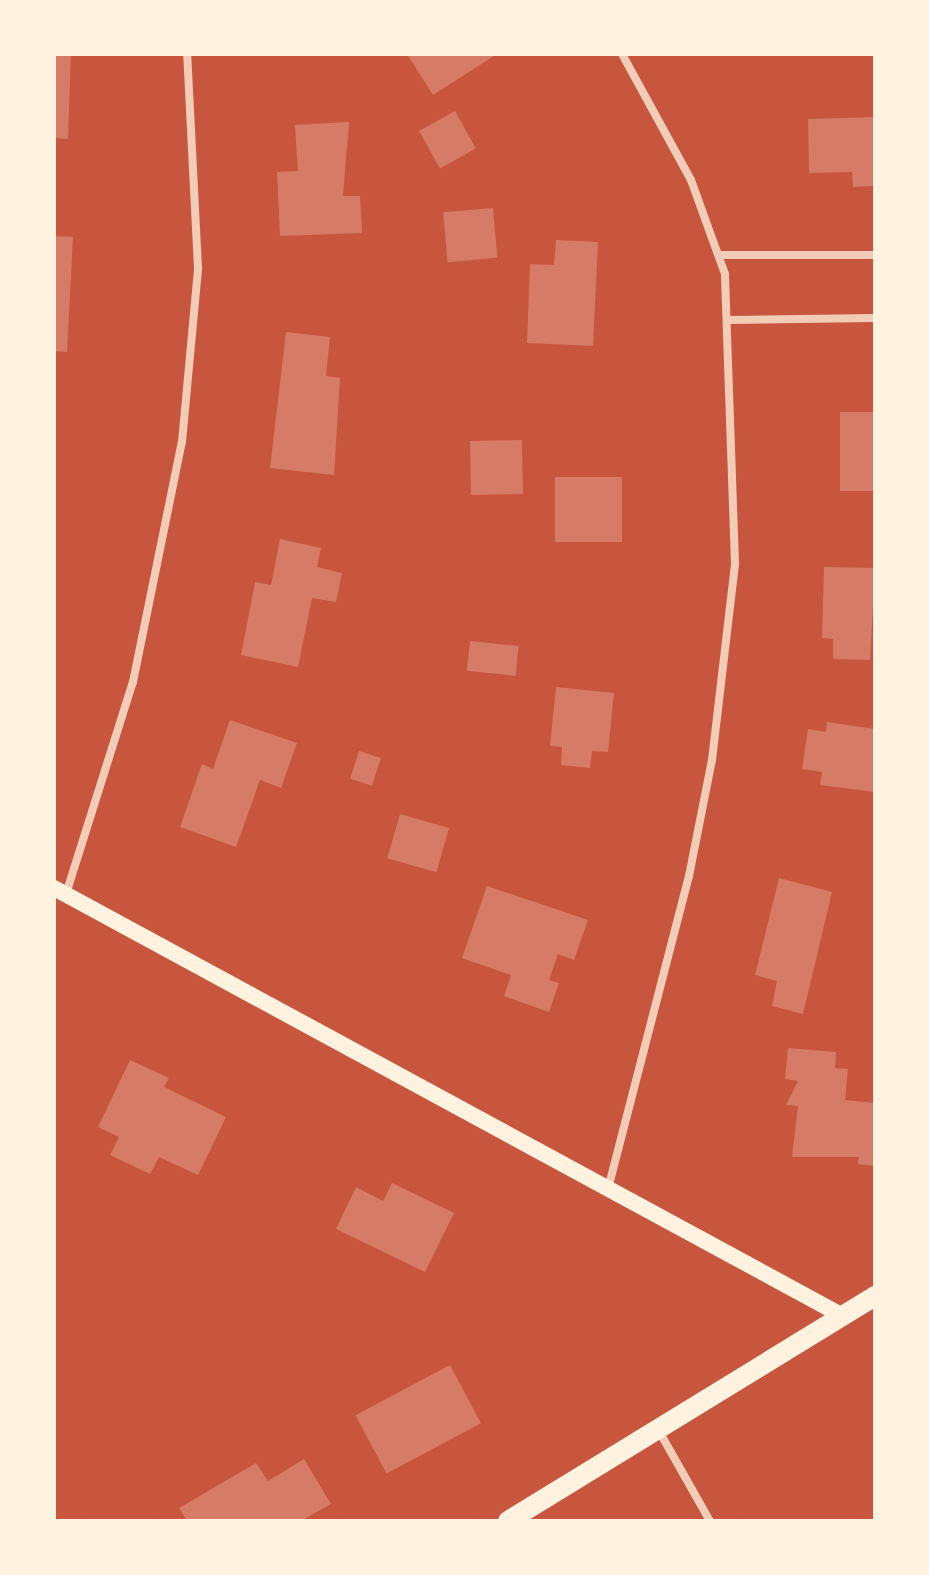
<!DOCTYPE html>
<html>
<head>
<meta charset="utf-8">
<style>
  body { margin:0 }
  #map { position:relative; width:929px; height:1575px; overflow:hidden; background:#c8553d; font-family:"Space Grotesk",sans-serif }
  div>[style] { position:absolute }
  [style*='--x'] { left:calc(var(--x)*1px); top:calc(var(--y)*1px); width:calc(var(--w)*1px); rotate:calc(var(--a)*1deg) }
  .building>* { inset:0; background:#d67c66; transform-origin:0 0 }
  .minor>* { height:8px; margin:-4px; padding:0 4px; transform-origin:4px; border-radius:4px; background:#f1ccb7 }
  .secondary>* { height:16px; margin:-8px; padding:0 8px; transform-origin:8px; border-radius:8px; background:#fff3e0 }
  .primary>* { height:20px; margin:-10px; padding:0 10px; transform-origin:10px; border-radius:10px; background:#fff3e0 }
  span { translate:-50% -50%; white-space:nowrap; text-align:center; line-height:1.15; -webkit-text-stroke:7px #fff3e0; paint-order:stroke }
  .frame { position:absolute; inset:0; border:56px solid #fff3e0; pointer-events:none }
</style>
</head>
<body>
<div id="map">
  <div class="building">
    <i style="clip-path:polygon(54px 54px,71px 54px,68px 139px,54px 138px)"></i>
    <i style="clip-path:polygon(407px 54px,497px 54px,433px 95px)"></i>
    <i style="left:455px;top:111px;width:43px;height:41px;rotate:61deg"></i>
    <i style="clip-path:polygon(875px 117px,875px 186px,853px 187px,852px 172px,809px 173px,808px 119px)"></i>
    <i style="clip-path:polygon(349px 122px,343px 196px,360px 196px,362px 233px,280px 236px,277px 172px,298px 171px,295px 125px)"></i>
    <i style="left:493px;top:208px;width:50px;height:50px;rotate:85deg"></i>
    <i style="clip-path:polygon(54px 236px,73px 237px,67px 352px,54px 351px)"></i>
    <i style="clip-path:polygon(556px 240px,598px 242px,593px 346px,527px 343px,530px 264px,554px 265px)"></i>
    <i style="clip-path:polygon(286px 332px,330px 337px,326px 376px,340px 378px,334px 475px,270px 468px)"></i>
    <i style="left:840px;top:412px;width:35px;height:79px"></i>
    <i style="left:522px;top:440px;width:54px;height:52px;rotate:89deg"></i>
    <i style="left:622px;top:477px;width:65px;height:67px;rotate:90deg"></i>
    <i style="clip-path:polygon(280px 539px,321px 548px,317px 567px,342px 573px,336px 602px,312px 598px,298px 667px,241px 655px,255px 582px,271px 585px)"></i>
    <i style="clip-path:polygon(824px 567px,875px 568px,870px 660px,833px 659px,833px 639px,822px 638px)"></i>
    <i style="left:470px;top:641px;width:49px;height:30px;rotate:6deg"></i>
    <i style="clip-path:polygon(556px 687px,614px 693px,608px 752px,592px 751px,590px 768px,561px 765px,562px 747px,550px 746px)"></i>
    <i style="clip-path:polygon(230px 720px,297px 743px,281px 788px,260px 780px,236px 847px,180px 827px,202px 764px,213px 769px)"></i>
    <i style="clip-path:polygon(827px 722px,875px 729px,875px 792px,820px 785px,822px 772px,802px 769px,808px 729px,826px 732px)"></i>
    <i style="left:359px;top:751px;width:23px;height:29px;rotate:18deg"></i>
    <i style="left:400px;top:814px;width:51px;height:46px;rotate:16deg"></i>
    <i style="clip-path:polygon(779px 878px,832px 892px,803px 1014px,772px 1006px,777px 981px,755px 975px)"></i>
    <i style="clip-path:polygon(487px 886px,588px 920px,574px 960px,558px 954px,549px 980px,559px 983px,549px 1012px,504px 996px,511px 975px,462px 958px)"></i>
    <i style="clip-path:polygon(788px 1048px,836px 1052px,835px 1068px,848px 1069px,845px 1100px,875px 1103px,875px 1166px,858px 1164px,859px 1157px,792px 1157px,798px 1106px,786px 1105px,798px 1081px,785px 1079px)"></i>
    <i style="clip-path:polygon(130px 1060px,169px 1078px,164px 1087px,226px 1117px,198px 1175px,159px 1157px,150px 1174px,110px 1155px,119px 1137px,98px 1127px)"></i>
    <i style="clip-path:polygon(392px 1183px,454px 1213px,425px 1272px,336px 1229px,356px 1187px,383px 1201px)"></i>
    <i style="left:450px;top:1365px;width:66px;height:107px;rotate:62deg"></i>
    <i style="clip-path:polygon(304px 1459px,331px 1504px,301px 1521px,187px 1521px,179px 1508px,256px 1463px,268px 1481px)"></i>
  </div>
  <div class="minor">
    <i style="--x:720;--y:255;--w:155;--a:0"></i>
    <i style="--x:730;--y:320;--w:145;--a:-0.8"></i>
    <i style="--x:66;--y:894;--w:222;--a:-72.5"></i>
    <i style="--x:133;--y:682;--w:245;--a:-78.5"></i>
    <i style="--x:182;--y:442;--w:175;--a:-84.7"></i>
    <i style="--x:198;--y:268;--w:214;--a:-92.9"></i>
    <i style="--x:609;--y:1185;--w:319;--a:-75.5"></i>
    <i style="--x:689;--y:876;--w:118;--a:-78.8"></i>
    <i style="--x:712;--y:760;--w:198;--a:-83.3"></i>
    <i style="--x:735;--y:563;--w:289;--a:-92"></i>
    <i style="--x:725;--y:274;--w:100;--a:-109.9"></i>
    <i style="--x:691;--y:180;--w:144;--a:-118.7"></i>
    <i style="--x:659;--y:1431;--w:103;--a:60.5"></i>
  </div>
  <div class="secondary">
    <i style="--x:54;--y:888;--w:898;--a:28.48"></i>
  </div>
  <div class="primary">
    <i style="--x:508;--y:1521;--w:430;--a:-31.5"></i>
  </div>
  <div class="frame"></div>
</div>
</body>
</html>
